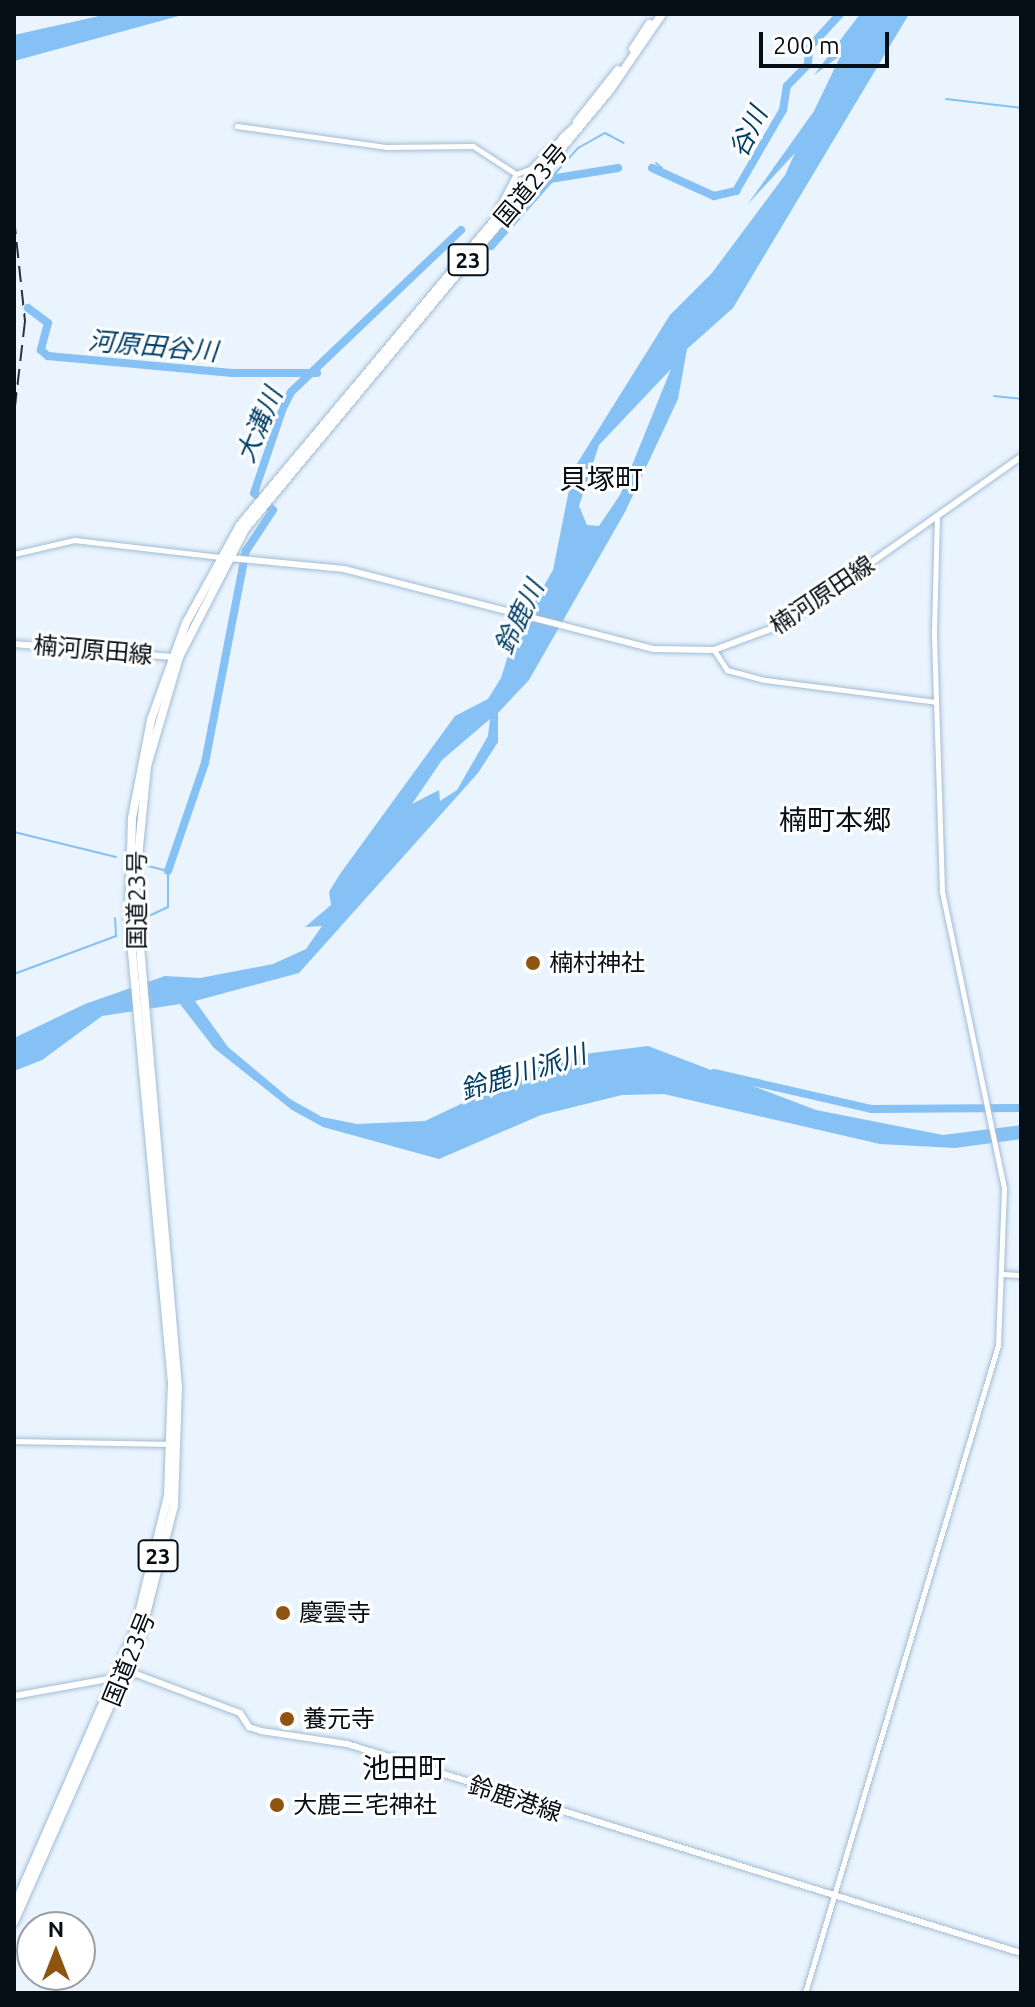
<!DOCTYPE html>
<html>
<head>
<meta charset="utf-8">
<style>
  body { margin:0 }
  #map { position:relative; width:1035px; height:2007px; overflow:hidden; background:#e9f4fe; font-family:Ubuntu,"Noto Sans JP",sans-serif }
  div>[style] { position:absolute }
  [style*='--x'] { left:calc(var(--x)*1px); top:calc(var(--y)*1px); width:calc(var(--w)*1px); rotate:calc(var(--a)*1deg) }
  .water>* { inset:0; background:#85c1f5 }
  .stream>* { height:2px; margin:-1px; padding:0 1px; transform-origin:1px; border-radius:1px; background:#85c1f5 }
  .river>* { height:8px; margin:-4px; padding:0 4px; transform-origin:4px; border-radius:4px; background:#85c1f5 }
  .roads { filter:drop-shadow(0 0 2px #a2bcd4) drop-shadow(0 0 2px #a2bcd4) }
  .tertiary>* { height:5px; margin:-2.5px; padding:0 2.5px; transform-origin:2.5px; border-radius:2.5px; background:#fff }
  .secondary>* { height:6px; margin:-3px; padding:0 3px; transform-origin:3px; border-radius:3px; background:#fff }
  .trunk>* { height:8px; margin:-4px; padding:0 4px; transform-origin:4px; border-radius:4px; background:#fff }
  .rail>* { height:2px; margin-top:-1px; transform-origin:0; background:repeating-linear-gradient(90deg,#2a323a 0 16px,transparent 0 24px) }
  .dots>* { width:22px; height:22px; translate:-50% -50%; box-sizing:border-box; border:4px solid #fff; border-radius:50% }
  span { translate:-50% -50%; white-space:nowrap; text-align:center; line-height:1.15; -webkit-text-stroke:6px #fff; paint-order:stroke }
  .shield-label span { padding:2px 6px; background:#fff; border:2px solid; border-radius:6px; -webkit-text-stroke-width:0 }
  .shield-label { font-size:22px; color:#050d15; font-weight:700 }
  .street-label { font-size:24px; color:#050d15 }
  .poi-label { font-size:24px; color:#050d15 }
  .left { translate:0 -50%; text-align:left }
  .water-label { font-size:26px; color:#003f68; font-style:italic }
  .quarter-label { font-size:28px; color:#050d15 }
  .frame { position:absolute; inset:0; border:16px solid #050d15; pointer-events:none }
  .north { position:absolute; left:16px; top:1911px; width:80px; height:80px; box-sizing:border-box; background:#fff; border:2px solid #9b9ea1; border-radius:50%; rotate:0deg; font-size:22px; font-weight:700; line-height:32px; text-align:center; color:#050d15 }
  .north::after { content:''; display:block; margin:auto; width:28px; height:36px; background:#8f5510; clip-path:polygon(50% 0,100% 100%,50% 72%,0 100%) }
  .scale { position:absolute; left:759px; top:32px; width:130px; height:36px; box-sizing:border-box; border:4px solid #050d15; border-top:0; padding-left:10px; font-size:24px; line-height:28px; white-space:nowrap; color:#050d15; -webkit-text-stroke:6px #fff; paint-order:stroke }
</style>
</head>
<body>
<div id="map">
  <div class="water">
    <i style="clip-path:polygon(108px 14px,186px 14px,14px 61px,14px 35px)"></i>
    <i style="clip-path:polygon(evenodd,860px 14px,909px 14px,733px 308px,687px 349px,678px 399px,625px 512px,529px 680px,498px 713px,498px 742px,478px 773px,299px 973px,195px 1001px,228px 1047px,290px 1099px,322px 1117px,357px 1124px,425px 1121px,560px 1057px,648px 1046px,816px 1110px,943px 1135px,1021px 1125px,1021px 1139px,955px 1148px,880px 1144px,664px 1094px,622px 1095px,541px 1115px,439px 1159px,323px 1127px,292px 1110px,214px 1048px,180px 1004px,102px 1016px,42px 1060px,14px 1071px,14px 1038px,85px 1004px,165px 976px,200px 978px,273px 964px,306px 949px,322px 926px,305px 927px,331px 905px,329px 892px,340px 874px,455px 716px,488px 699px,501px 678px,513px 640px,553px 570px,573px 470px,670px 315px,712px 273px,785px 175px,795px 153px,747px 205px,814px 111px,841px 55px,814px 75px,860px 14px,671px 369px,620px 495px,599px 526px,587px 525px,579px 506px,599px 445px,671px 369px,860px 14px,490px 719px,488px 736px,457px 790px,440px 801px,439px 790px,412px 804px,442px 760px,490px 719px)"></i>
  </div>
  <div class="stream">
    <i style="--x:946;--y:99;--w:76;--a:6.8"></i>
    <i style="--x:656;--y:163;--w:8;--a:40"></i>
    <i style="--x:550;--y:179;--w:42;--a:-47.9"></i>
    <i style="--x:578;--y:148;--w:31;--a:-29"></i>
    <i style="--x:605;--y:133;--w:21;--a:28"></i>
    <i style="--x:994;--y:396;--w:27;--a:6"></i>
    <i style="--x:14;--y:832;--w:105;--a:13.8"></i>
    <i style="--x:140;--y:864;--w:29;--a:14"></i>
    <i style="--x:168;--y:871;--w:36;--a:90"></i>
    <i style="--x:168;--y:907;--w:23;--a:155"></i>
    <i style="--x:14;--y:974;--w:109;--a:-20.4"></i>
    <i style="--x:116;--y:936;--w:18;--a:-93"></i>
  </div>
  <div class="river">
    <i style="--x:652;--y:168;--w:68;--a:24.3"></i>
    <i style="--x:714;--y:196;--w:23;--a:-13"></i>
    <i style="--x:736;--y:191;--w:94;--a:-59.9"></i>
    <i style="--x:783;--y:110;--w:24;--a:-81"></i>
    <i style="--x:787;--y:86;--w:30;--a:-46"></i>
    <i style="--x:808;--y:64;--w:16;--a:-86"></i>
    <i style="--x:809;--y:48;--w:46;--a:-47.6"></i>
    <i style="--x:491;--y:246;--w:89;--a:-48.6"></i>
    <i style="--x:550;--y:179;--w:69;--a:-9.2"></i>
    <i style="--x:28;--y:308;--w:25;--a:37"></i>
    <i style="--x:48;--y:323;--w:28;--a:105"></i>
    <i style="--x:41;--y:350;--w:9;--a:41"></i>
    <i style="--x:48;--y:356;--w:185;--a:5.3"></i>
    <i style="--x:232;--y:373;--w:85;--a:0"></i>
    <i style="--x:168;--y:871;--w:114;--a:-71.1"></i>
    <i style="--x:205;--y:763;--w:216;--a:-79.1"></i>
    <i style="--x:246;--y:551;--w:49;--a:-56.6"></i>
    <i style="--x:273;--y:510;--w:25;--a:-138"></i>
    <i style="--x:254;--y:493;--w:90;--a:-71.2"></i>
    <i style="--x:283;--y:408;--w:18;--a:-63"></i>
    <i style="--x:291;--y:392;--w:235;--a:-43.6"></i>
    <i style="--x:714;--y:1073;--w:161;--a:12.9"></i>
    <i style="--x:871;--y:1109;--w:150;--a:-0.4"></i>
  </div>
  <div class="roads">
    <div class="tertiary">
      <i style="--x:237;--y:126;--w:150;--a:8"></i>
      <i style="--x:386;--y:147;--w:87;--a:-0.7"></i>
      <i style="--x:473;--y:146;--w:51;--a:33.1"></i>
      <i style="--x:562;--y:136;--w:16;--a:-43"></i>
      <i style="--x:516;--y:174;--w:15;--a:-20"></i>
      <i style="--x:530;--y:169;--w:36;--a:-46"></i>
      <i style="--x:495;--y:214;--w:45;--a:-62.3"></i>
      <i style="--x:14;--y:554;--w:62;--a:-13.1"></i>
      <i style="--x:74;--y:540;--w:147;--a:6.6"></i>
      <i style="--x:714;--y:650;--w:24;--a:57"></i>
      <i style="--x:727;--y:670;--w:39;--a:15"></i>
      <i style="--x:765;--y:680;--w:172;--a:7.3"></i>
      <i style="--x:1001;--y:1274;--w:20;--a:3"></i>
      <i style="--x:14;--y:1441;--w:156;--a:1.1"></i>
      <i style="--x:805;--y:1993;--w:676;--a:-73.41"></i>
      <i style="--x:998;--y:1345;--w:157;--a:-87.8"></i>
      <i style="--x:1004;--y:1188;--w:304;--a:-101.8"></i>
      <i style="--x:942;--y:890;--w:259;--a:-91.8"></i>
      <i style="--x:934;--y:631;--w:115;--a:-88.5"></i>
    </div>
    <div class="secondary">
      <i style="--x:230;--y:558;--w:115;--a:5.5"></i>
      <i style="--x:344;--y:569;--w:320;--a:14.5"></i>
      <i style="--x:654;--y:649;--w:60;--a:1"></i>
      <i style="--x:714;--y:650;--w:75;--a:-20.4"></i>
      <i style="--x:784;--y:624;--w:290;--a:-35.2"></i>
      <i style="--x:14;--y:644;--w:159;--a:4.7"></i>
      <i style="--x:14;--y:1696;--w:124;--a:-10.2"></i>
      <i style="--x:136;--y:1674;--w:111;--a:20.6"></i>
      <i style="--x:240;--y:1713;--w:17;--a:57"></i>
      <i style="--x:249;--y:1727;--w:13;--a:18"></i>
      <i style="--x:261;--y:1731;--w:87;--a:8.6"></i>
      <i style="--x:347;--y:1744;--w:706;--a:17.23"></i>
    </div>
    <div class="trunk">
      <i style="--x:633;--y:49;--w:30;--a:-57"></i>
      <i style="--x:577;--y:122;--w:66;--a:-51.7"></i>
      <i style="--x:14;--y:1907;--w:302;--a:-66.4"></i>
      <i style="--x:135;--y:1630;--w:138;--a:-76.2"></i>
      <i style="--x:168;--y:1496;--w:113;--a:-88"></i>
      <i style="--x:172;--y:1383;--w:465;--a:-95.3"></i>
      <i style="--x:129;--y:920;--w:102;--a:-88.3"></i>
      <i style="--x:132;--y:818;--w:100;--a:-79"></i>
      <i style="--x:151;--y:720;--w:103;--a:-70.2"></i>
      <i style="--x:186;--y:623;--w:112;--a:-61.1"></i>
      <i style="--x:240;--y:525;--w:507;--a:-50.12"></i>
      <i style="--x:14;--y:1922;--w:312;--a:-66.1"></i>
      <i style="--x:140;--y:1637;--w:135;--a:-75.5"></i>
      <i style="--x:174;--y:1506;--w:119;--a:-88.1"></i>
      <i style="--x:178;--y:1387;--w:501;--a:-94.93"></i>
      <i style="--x:135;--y:888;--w:123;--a:-84.4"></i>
      <i style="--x:147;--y:766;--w:114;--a:-73.6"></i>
      <i style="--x:179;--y:657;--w:144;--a:-62.7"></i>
      <i style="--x:245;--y:529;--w:571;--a:-50.26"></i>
      <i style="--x:610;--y:90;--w:92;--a:-55.6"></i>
    </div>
  </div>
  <div class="rail">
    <i style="--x:14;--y:218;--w:104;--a:83.9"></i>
    <i style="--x:25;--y:321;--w:95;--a:96.7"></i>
  </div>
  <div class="dots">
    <i style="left:533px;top:963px;background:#8f5510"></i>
    <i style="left:283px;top:1613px;background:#8f5510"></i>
    <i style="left:287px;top:1719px;background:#8f5510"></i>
    <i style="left:277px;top:1805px;background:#8f5510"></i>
  </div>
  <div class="shield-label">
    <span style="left:468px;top:260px">23</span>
    <span style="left:158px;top:1556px">23</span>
  </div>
  <div class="street-label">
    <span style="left:531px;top:185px;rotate:-50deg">国道23号</span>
    <span style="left:822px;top:595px;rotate:-34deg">楠河原田線</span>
    <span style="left:93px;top:650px;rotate:5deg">楠河原田線</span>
    <span style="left:137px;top:900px;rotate:-90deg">国道23号</span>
    <span style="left:129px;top:1659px;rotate:-68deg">国道23号</span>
    <span style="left:515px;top:1799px;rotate:18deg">鈴鹿港線</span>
  </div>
  <div class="poi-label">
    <span class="left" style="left:549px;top:963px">楠村神社</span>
    <span class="left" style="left:299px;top:1613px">慶雲寺</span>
    <span class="left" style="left:303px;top:1719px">養元寺</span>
    <span class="left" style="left:293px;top:1805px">大鹿三宅神社</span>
  </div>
  <div class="water-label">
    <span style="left:748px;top:132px;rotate:-64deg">谷川</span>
    <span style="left:153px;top:346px;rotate:5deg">河原田谷川</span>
    <span style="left:259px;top:425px;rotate:-67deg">大溝川</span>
    <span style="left:519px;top:617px;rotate:-64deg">鈴鹿川</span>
    <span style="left:523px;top:1072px;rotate:-17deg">鈴鹿川派川</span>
  </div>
  <div class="quarter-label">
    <span style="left:601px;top:479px">貝塚町</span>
    <span style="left:835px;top:820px">楠町本郷</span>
    <span style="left:404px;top:1768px">池田町</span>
  </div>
  <div class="frame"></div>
  <div class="north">N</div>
  <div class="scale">200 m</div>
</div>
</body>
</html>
